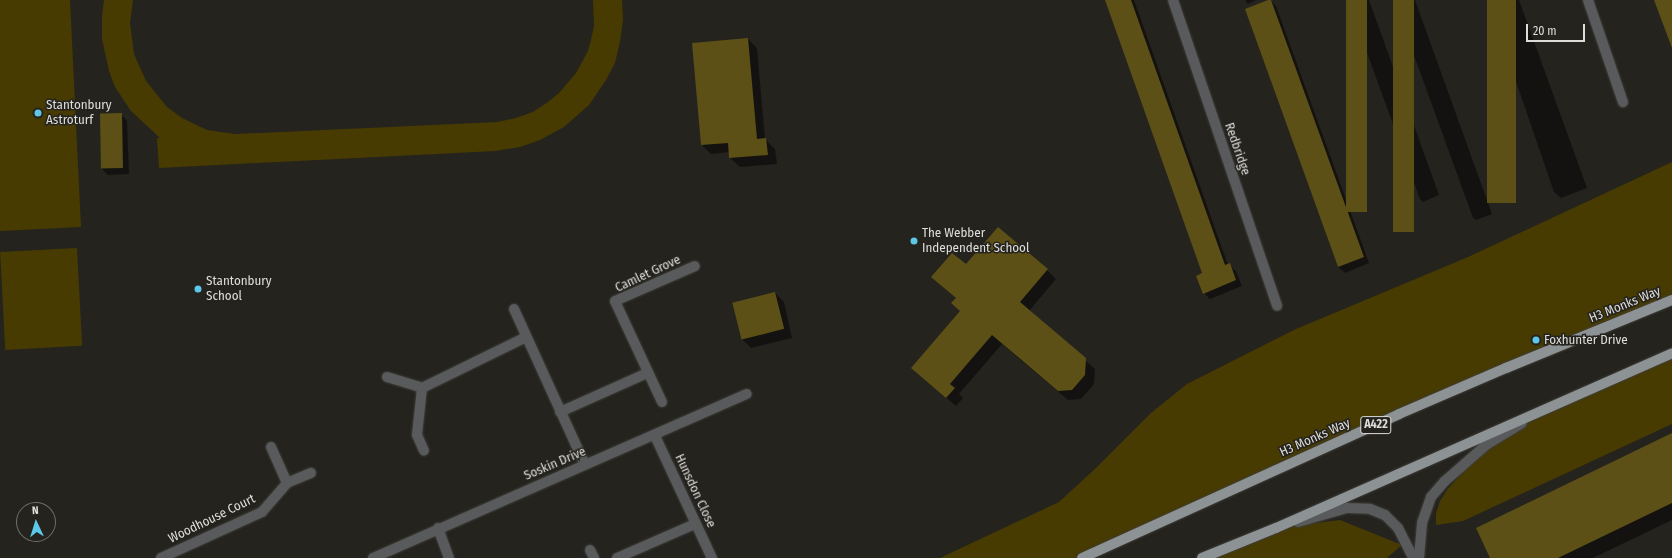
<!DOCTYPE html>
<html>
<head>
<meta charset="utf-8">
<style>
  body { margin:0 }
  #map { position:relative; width:1672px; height:558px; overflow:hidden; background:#24231e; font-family:"Fira Sans Condensed",sans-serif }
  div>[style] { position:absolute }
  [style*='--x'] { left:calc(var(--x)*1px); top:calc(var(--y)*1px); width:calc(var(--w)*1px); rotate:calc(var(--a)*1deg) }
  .green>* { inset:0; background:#473b01; transform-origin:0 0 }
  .shadow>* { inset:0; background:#0007 }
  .building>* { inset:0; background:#5d5016; transform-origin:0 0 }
  .roads { filter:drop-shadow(0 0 1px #3e3d38) drop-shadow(0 0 1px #3e3d38) }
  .street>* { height:10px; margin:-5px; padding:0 5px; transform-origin:5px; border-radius:5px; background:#585a5b }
  .primary>* { height:10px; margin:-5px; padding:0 5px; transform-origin:5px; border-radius:5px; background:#8d9294 }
  .dots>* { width:11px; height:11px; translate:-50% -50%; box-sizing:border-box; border:2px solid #24231e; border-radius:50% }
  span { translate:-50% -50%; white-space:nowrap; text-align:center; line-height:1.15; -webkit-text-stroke:3px #24231e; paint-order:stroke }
  .shield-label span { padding:1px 3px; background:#24231e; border:1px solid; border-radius:3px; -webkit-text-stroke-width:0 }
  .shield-label { font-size:12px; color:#deddda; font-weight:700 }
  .poi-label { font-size:13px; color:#deddda }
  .left { translate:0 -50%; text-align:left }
  .street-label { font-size:13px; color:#deddda }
  .north { position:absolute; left:16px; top:502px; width:40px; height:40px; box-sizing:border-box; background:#24231e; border:1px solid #6e6d69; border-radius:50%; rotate:356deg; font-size:11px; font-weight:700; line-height:16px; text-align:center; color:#deddda }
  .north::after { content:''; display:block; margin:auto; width:14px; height:18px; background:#5dc7e8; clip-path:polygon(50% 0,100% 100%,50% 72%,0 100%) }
  .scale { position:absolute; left:1526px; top:24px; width:59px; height:18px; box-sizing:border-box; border:2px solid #deddda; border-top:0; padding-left:5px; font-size:12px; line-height:14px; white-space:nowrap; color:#deddda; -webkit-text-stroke:3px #24231e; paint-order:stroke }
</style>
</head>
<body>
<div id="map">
  <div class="green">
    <i style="clip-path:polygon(0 0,70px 0,81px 227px,0 231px)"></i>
    <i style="clip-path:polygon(104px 0,133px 0,130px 23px,134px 54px,146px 81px,167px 107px,182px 118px,207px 130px,235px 134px,497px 122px,516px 118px,533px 112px,548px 102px,559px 93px,576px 73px,588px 51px,591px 40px,594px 26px,593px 0,622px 0,623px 20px,620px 42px,615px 63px,606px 80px,589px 105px,564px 127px,540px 140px,520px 147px,495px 151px,159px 168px,157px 138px,160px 138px,131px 111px,115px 87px,109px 71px,102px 39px,102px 16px)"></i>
    <i style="clip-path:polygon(1672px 162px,1672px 300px,1082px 558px,940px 558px,1059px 502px,1098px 466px,1151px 413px,1187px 384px,1296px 329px,1468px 257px)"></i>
    <i style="left:77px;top:248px;width:98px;height:77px;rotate:87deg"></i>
    <i style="clip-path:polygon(1672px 353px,1672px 424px,1463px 521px,1436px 525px,1436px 513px,1440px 501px,1447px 490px,1486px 445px,1549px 406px)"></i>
    <i style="clip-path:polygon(1340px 520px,1402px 545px,1387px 558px,1202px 558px,1276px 528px)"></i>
  </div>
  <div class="shadow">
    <i style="clip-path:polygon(1106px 0,1134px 0,1228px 265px,1236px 271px,1242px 286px,1210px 299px,1204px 293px,1204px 274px)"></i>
    <i style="clip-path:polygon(1245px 0,1256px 0,1248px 4px)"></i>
    <i style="clip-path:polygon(1270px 0,1276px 6px,1369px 263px,1345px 273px,1338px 267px,1246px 10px)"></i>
    <i style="clip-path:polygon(1348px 0,1369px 0,1439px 195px,1423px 202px,1420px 199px)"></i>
    <i style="clip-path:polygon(1394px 0,1415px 0,1492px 214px,1476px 220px,1473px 218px)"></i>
    <i style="clip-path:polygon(1488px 0,1519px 0,1587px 188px,1561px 198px,1554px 192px)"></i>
    <i style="clip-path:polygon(748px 39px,757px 48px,765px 139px,775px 149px,777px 164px,740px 167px,730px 158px,730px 152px,711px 154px,702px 145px)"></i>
    <i style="clip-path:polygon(121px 114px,127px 121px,129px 174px,108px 175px,102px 169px,101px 115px)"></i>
    <i style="clip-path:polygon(966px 266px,1047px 270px,1056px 279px,1029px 311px,1095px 369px,1094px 384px,1081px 399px,1068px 400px,1002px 344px,959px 394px,963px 398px,956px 406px,922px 377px,961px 312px,957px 299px,942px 286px)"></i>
    <i style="clip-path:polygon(775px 293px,784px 302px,792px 338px,751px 348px,741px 338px)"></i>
    <i style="clip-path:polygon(1672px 434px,1672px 520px,1593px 558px,1491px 558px)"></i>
  </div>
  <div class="building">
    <i style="clip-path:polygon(1105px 0,1131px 0,1225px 265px,1230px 263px,1236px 280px,1203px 294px,1196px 276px,1202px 273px)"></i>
    <i style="clip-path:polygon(1268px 0,1271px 0,1364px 257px,1338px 267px,1245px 9px)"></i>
    <i style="left:1346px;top:0;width:21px;height:212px"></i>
    <i style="left:1393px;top:0;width:21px;height:232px"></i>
    <i style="left:1487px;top:0;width:29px;height:203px"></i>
    <i style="clip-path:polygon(1654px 0,1672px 0,1672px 48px)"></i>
    <i style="clip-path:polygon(748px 38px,757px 139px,766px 138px,768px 155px,729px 158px,728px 143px,701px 145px,692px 43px)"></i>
    <i style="left:122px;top:113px;width:55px;height:22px;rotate:89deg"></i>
    <i style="clip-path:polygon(998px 227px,1048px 269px,1020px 302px,1086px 358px,1085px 375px,1072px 390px,1058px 391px,992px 335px,950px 384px,955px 388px,946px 398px,911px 368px,960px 311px,951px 303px,956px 298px,931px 277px,952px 253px,966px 264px)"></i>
    <i style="left:775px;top:292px;width:38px;height:44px;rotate:76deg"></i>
    <i style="clip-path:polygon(1672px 433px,1672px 503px,1558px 558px,1490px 558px,1476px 528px)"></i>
  </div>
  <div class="roads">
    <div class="street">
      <i style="--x:1173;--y:0;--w:323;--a:71.2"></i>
      <i style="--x:1588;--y:0;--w:108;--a:71.1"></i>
      <i style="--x:514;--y:309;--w:171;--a:65.5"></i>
      <i style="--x:387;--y:377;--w:37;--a:17"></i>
      <i style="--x:422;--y:388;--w:47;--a:96.1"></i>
      <i style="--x:417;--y:435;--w:17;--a:66"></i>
      <i style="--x:422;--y:388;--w:116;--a:-26.1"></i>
      <i style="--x:662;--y:402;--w:111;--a:-115"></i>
      <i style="--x:615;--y:301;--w:87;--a:-23.6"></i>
      <i style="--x:560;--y:412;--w:95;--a:-24.1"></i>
      <i style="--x:655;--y:436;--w:135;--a:65"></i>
      <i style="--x:271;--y:447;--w:39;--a:66"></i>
      <i style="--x:1298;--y:522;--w:51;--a:-15.9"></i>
      <i style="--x:1347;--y:508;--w:23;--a:2"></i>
      <i style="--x:1370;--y:509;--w:16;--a:22"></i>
      <i style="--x:1385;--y:515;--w:18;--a:45"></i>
      <i style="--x:1398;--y:528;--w:34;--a:63"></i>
      <i style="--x:438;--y:528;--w:32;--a:70"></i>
      <i style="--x:590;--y:550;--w:9;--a:63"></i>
      <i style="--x:161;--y:558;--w:111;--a:-24.5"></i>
      <i style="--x:262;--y:512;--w:38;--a:-49"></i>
      <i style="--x:287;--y:483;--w:26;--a:-23"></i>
      <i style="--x:373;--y:558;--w:408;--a:-23.7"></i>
      <i style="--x:617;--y:558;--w:85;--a:-23.6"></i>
      <i style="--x:1419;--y:558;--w:35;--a:-85"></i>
      <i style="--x:1422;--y:523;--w:28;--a:-71"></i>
      <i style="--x:1431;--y:497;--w:21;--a:-49"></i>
      <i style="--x:1445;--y:481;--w:55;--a:-41.3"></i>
      <i style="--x:1486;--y:445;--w:42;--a:-31.4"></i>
    </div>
    <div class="primary">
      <i style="--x:1082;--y:558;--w:348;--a:-24.4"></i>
      <i style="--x:1399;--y:414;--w:116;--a:-23.3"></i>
      <i style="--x:1506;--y:368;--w:179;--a:-22.3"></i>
      <i style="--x:1202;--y:558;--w:80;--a:-22.1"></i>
      <i style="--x:1276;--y:528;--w:433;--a:-23.8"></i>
    </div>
  </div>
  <div class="dots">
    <i style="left:38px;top:113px;background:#5dc7e8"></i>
    <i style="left:914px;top:241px;background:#5dc7e8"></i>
    <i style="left:198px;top:289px;background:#5dc7e8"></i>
    <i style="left:1536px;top:340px;background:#5dc7e8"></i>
  </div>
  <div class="shield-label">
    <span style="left:1376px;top:425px">A422</span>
  </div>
  <div class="poi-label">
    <span class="left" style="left:46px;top:113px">Stantonbury<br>Astroturf</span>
    <span class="left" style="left:922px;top:241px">The Webber<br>Independent School</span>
    <span class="left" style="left:206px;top:289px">Stantonbury<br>School</span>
    <span class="left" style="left:1544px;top:340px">Foxhunter Drive</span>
  </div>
  <div class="street-label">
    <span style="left:1237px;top:149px;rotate:71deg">Redbridge</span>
    <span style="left:648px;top:274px;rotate:-25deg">Camlet Grove</span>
    <span style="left:1625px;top:305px;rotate:-22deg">H3 Monks Way</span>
    <span style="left:1315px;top:438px;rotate:-24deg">H3 Monks Way</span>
    <span style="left:555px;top:464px;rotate:-23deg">Soskin Drive</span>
    <span style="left:695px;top:491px;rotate:65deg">Hunsdon Close</span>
    <span style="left:212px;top:519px;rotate:-26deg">Woodhouse Court</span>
  </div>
  <div class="north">N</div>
  <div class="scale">20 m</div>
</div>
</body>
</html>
